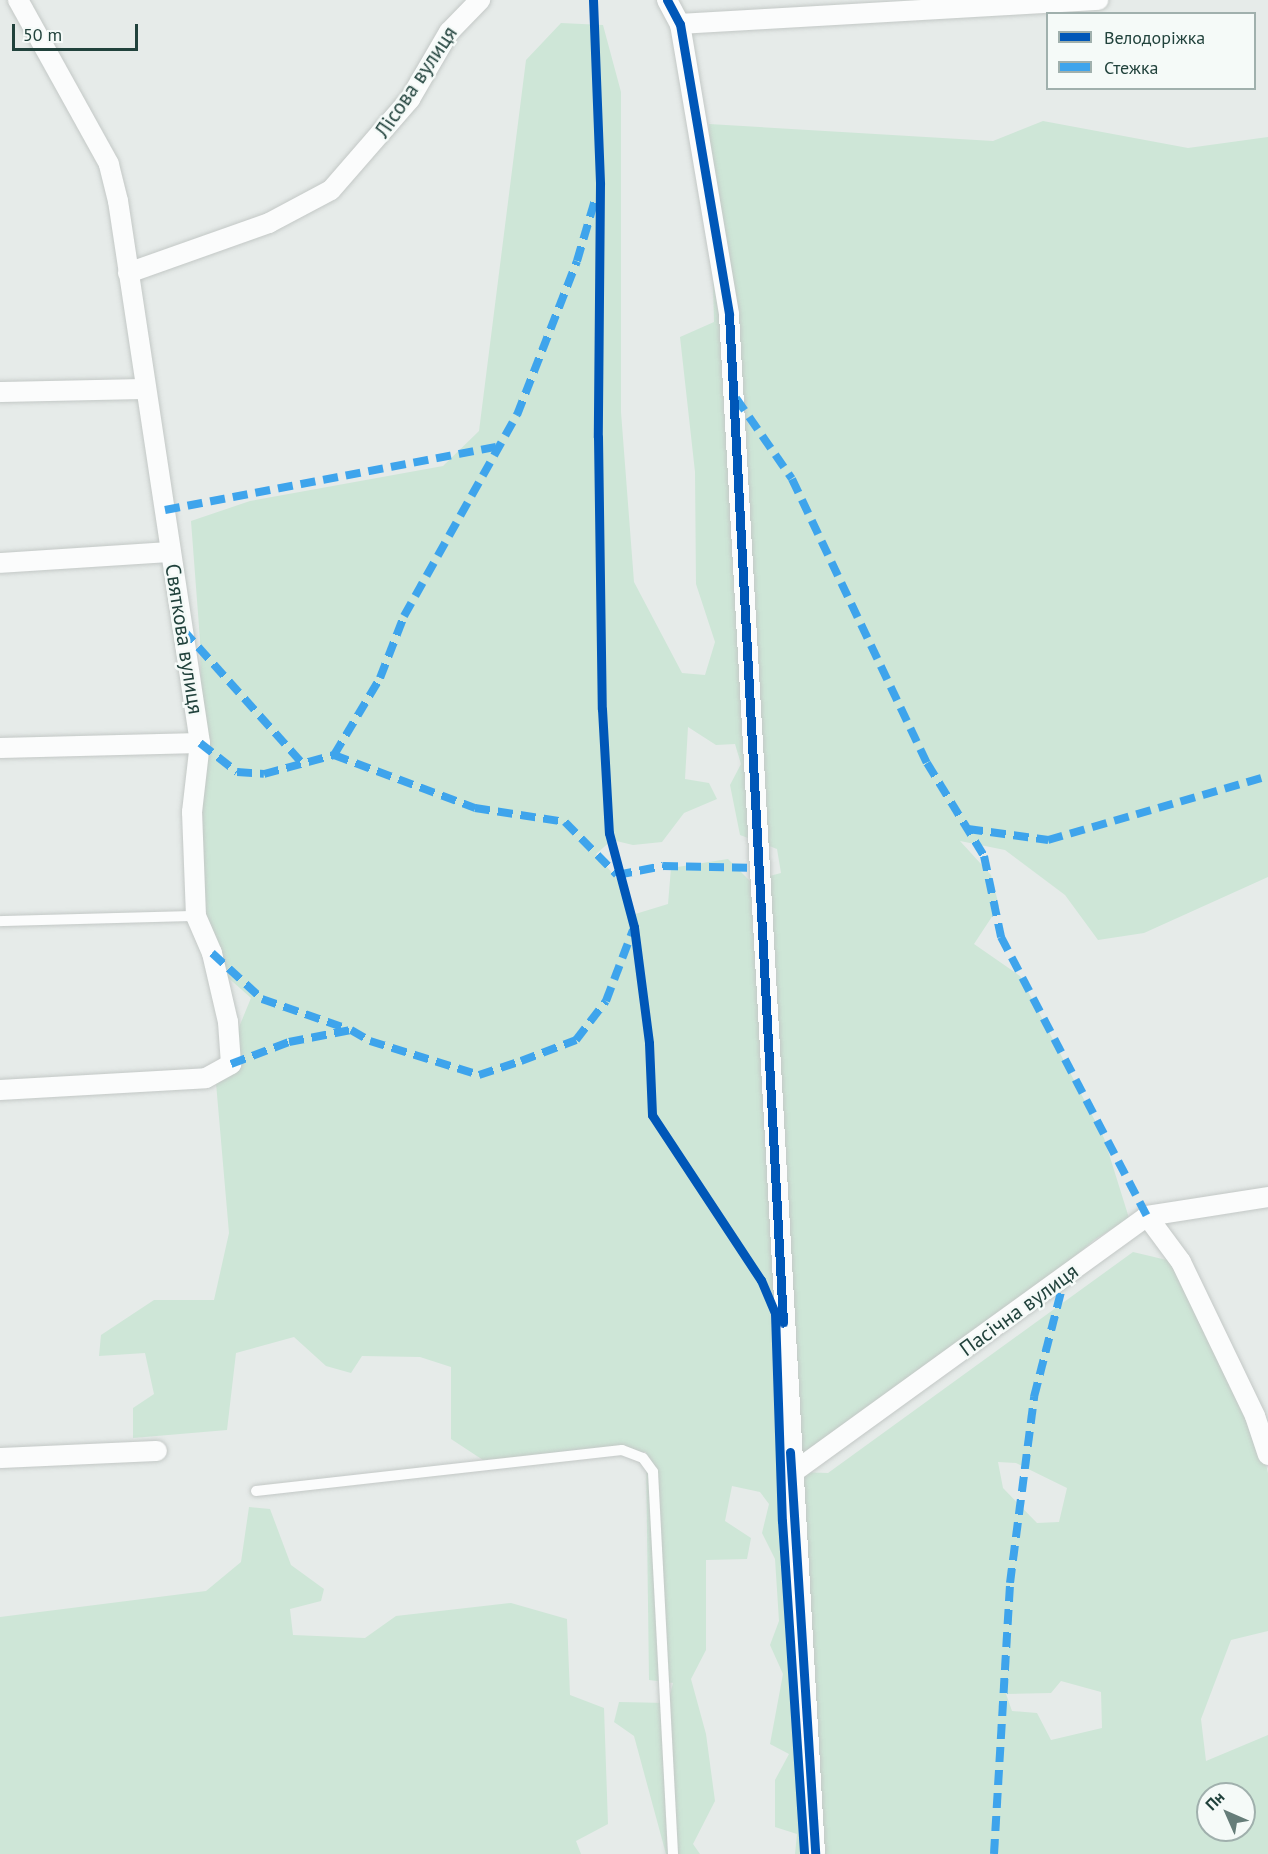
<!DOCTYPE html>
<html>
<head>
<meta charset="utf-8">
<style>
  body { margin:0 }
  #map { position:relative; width:1268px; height:1854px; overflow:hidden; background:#e6ebe9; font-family:"PT Sans",sans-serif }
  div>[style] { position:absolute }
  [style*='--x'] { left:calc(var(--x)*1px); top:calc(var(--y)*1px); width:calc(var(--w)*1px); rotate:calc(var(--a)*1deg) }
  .green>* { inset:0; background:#cee6d7 }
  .roads { filter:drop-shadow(0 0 2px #c3c8c6) drop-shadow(0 0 2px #c3c8c6) }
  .lane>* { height:10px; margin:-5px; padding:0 5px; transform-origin:5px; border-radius:5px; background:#fbfcfc }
  .street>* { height:20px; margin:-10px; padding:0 10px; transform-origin:10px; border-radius:10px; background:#fbfcfc }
  .quiet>* { height:8px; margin-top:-4px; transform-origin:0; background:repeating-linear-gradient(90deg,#3ea4ec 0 15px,transparent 0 23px) }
  .cycleway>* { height:9px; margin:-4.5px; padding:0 4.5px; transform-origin:4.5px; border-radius:4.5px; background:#0057b8 }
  span { translate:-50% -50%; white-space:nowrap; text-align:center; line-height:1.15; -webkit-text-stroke:5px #f5faf8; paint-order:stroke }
  .street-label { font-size:21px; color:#21423c }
  .legend { position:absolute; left:1046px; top:12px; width:210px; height:78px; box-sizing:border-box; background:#f5faf8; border:2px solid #a0b0ad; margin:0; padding:8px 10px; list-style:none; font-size:18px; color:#21423c }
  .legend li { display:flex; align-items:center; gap:12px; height:30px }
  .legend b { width:30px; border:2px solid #a0b0ad }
  .north { position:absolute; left:1196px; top:1782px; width:60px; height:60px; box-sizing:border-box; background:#f5faf8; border:2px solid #a0b0ad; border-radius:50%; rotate:315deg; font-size:16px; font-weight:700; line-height:24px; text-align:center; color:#21423c }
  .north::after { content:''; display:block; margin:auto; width:21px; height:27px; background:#667d79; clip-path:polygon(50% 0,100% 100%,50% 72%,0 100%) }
  .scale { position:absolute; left:12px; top:24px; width:126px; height:27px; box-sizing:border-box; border:3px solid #21423c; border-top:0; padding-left:8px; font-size:18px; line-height:21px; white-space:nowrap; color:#21423c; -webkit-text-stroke:4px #f5faf8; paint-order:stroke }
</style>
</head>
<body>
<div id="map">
  <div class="green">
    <i style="clip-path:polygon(evenodd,561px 23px,603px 25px,621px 92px,621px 412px,634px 582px,682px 673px,705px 675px,715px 642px,696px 584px,695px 472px,680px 337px,714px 322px,709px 124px,993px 141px,1043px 121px,1188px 148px,1268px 137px,1268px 877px,1144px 933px,1098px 940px,1065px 895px,1005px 850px,960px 841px,991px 875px,999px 906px,974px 944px,1020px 976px,1104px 1138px,1129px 1218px,1094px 1240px,1014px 1307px,799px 1472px,828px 1473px,1133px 1252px,1171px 1261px,1264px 1456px,1268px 1473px,1268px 1631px,1231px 1640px,1201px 1719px,1206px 1761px,1268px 1735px,1268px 1854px,795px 1854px,797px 1834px,775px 1827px,775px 1780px,789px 1754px,770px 1744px,783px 1674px,770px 1645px,779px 1621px,775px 1559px,762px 1533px,769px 1504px,760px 1492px,732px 1486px,725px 1521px,751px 1538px,747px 1559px,706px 1560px,706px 1650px,691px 1679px,706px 1734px,715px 1801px,693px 1844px,700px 1854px,666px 1854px,634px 1736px,614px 1722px,619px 1702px,668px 1703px,673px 1683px,649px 1680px,646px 1452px,483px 1460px,451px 1439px,451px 1367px,420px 1357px,362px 1356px,351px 1373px,326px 1366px,294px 1337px,236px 1353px,227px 1430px,133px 1438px,133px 1408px,154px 1394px,145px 1353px,99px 1356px,101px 1335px,154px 1300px,214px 1300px,229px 1233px,216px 1083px,251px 998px,205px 957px,200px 640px,191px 521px,250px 501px,443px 466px,479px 431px,526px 60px,561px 23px,688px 727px,716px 745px,735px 744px,741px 764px,730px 785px,740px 835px,777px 849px,781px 873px,750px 881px,728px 859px,671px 868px,668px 904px,632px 915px,619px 881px,596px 854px,612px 840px,633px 845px,662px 842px,684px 813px,717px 799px,709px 783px,685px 779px,688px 727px,561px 23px,998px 1462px,1016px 1463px,1067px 1488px,1059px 1522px,1037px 1523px,1003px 1488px,998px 1462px,561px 23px,1061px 1681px,1101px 1692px,1102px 1728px,1051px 1740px,1037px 1713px,1012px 1711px,1006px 1694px,1051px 1693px,1061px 1681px,561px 23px,1208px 1794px,1244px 1794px,1244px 1830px,1208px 1830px,1208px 1794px)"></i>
    <i style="clip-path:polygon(249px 1507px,270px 1509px,291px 1565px,324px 1589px,321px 1601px,290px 1609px,293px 1635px,365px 1638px,396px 1616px,511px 1603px,567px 1619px,570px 1695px,604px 1708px,608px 1824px,576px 1841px,581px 1854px,0 1854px,0 1617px,206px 1591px,241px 1562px)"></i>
  </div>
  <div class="roads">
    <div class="lane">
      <i style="--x:0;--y:921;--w:196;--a:-1.5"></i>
      <i style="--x:256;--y:1491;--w:368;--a:-6.4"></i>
      <i style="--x:622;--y:1450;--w:22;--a:21"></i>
      <i style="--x:643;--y:1458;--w:17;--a:54"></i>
      <i style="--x:653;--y:1472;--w:383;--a:87"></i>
    </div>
    <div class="street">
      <i style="--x:667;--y:0;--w:27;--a:62"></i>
      <i style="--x:680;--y:24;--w:295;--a:80.4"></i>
      <i style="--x:729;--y:315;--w:1541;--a:86.8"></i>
      <i style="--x:680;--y:24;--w:419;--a:-3.3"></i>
      <i style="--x:128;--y:273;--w:150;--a:-19.5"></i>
      <i style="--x:269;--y:223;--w:70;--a:-28"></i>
      <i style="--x:331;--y:190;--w:121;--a:-49"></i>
      <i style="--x:410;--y:99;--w:78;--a:-59.8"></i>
      <i style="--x:449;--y:32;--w:45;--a:-45.9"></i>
      <i style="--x:0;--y:392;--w:145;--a:-1.2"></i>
      <i style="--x:0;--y:563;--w:171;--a:-3.7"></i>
      <i style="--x:0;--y:748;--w:200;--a:-1.4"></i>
      <i style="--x:0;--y:1090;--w:206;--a:-3.3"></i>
      <i style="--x:206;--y:1078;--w:29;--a:-29"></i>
      <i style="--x:231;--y:1064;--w:42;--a:-94.1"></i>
      <i style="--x:228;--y:1022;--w:71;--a:-103.1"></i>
      <i style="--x:212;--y:953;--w:40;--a:-113.4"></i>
      <i style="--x:196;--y:916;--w:104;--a:-92.2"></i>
      <i style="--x:192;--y:812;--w:69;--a:-83.4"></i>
      <i style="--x:200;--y:743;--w:548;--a:-98.6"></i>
      <i style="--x:118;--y:201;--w:38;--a:-104"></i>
      <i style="--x:109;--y:164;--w:188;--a:-119"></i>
      <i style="--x:1147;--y:1216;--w:57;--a:53.5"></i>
      <i style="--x:1181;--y:1262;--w:171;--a:64.3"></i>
      <i style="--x:1255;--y:1416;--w:41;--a:71.6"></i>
      <i style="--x:0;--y:1458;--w:157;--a:-2.6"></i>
      <i style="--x:791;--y:1474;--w:440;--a:-35.9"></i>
      <i style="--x:1147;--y:1216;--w:122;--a:-8.9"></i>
    </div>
  </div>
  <div class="quiet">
    <i style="--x:736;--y:398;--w:98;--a:55.3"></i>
    <i style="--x:792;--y:479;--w:314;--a:64.6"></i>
    <i style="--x:927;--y:763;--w:109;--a:58.5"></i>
    <i style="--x:984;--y:856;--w:83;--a:78.1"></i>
    <i style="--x:1001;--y:937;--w:315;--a:62.4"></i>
    <i style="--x:165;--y:510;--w:341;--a:-10.8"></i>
    <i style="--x:183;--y:630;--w:180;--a:48.2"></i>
    <i style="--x:200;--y:743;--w:47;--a:38.1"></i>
    <i style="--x:237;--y:772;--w:27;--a:4"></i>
    <i style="--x:264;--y:774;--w:73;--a:-15.2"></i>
    <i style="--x:334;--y:755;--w:151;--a:20.6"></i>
    <i style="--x:475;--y:808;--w:91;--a:8.8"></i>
    <i style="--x:565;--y:822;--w:74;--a:45.5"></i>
    <i style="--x:617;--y:875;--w:47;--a:-11.1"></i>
    <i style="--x:663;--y:866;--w:97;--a:1.2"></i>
    <i style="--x:334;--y:755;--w:90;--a:-59.1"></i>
    <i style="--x:380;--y:678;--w:66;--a:-68.8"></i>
    <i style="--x:404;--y:616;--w:231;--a:-60.7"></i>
    <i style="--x:517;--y:415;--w:165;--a:-68.7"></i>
    <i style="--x:577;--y:261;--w:64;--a:-73.6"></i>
    <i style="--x:968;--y:829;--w:81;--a:7.8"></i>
    <i style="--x:1048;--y:840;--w:229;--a:-16.2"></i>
    <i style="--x:212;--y:953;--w:68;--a:42.6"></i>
    <i style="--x:262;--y:999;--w:91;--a:19.2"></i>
    <i style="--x:231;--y:1064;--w:62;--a:-20.8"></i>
    <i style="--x:289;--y:1042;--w:63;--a:-11"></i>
    <i style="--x:351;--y:1030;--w:22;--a:30"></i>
    <i style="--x:370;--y:1041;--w:114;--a:17.3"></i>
    <i style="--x:479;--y:1075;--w:44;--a:-18.4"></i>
    <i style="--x:521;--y:1061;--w:59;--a:-20.9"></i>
    <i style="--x:576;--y:1040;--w:49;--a:-52.4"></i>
    <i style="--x:606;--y:1001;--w:76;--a:-69.2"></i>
    <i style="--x:994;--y:1854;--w:271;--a:-86.6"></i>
    <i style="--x:1010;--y:1583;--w:188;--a:-82.6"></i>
    <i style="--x:1034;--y:1397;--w:125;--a:-75.6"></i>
  </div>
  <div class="cycleway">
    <i style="--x:593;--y:0;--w:184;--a:87.8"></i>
    <i style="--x:600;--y:184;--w:253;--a:90.5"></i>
    <i style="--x:598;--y:437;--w:272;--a:89.2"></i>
    <i style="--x:602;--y:709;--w:124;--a:86.8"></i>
    <i style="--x:609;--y:833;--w:97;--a:75.1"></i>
    <i style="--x:634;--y:927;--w:117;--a:82.6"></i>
    <i style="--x:649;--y:1043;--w:72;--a:87.6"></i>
    <i style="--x:652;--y:1115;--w:198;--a:56.6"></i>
    <i style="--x:761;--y:1280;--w:36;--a:67"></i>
    <i style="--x:775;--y:1313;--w:208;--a:88.1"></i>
    <i style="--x:782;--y:1521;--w:334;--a:86.2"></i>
    <i style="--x:667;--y:0;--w:27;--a:62"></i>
    <i style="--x:680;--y:24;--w:295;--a:80.4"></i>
    <i style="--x:729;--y:315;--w:1009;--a:86.93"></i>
    <i style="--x:790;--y:1452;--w:403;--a:86.4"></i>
  </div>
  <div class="street-label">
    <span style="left:416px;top:82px;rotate:-56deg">Лісова вулиця</span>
    <span style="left:184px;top:639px;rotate:81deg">Святкова вулиця</span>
    <span style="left:1019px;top:1310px;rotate:-36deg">Пасічна вулиця</span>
  </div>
  <ul class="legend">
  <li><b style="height:8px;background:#0057b8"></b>Велодоріжка</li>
  <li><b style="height:8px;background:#3ea4ec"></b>Стежка</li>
  </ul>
  <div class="north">Пн</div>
  <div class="scale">50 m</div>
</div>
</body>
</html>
